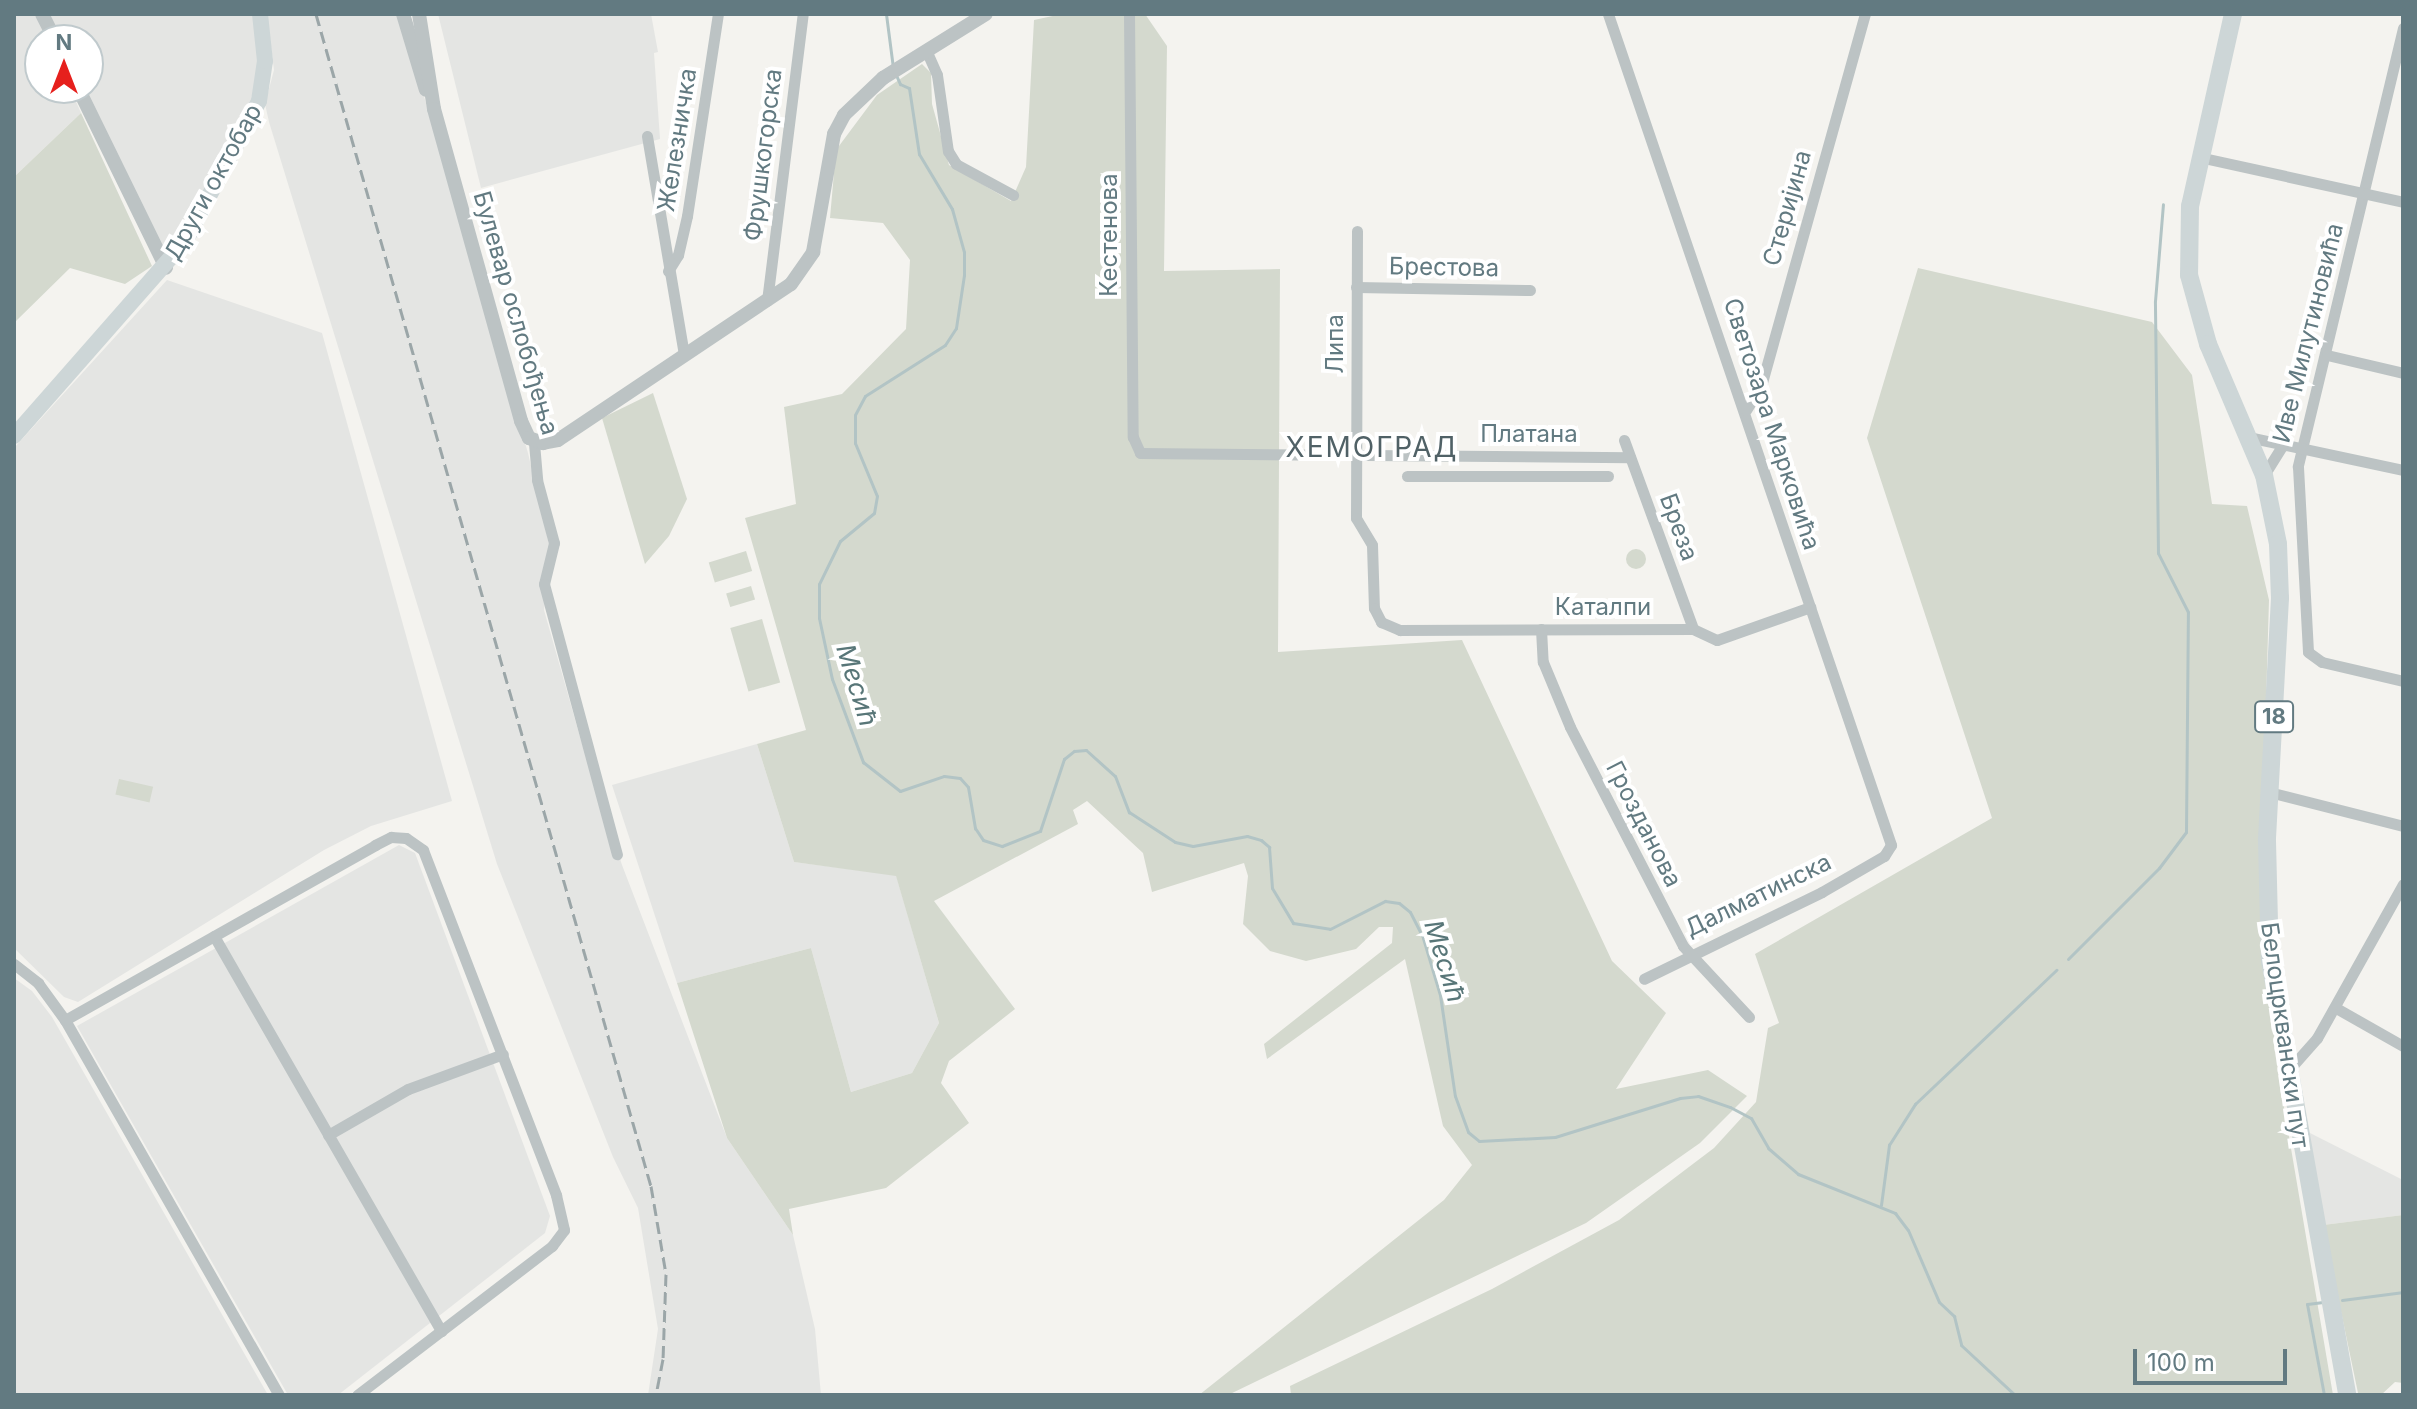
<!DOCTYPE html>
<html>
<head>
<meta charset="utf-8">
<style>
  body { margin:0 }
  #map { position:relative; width:2417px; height:1409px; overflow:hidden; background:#f4f3ef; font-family:Inter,sans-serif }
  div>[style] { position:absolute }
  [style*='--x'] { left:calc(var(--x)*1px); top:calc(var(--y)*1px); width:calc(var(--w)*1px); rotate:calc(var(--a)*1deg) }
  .built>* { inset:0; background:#e4e5e3 }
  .green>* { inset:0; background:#d4d9ce; transform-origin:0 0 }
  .round { border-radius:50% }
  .stream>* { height:3px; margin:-1.5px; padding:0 1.5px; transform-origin:1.5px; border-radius:1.5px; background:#b2c4c5 }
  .minor>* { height:11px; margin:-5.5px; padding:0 5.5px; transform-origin:5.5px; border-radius:5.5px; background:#bcc3c4 }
  .tertiary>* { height:14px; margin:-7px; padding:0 7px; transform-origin:7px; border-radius:7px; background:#bcc3c4 }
  .secondary>* { height:16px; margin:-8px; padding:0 8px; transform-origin:8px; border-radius:8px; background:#cdd6d7 }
  .primary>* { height:18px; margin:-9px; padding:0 9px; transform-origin:9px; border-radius:9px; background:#cdd6d7 }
  .rail>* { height:3px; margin-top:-1.5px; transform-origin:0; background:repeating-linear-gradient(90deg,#9ba6a8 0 12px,transparent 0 18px) }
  span { translate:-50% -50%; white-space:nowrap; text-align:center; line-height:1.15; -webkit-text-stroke:8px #fff; paint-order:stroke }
  .shield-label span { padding:2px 6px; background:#fff; border:2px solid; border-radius:6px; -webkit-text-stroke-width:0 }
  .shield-label { font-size:22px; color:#627a81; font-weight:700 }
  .street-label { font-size:24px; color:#627a81 }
  .water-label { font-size:26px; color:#587678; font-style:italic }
  .quarter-label { font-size:28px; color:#506166; letter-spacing:2px }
  .frame { position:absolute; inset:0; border:16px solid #627a81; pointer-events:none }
  .north { position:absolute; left:24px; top:24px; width:80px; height:80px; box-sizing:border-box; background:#fff; border:2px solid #c0cacd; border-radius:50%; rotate:0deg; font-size:22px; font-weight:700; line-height:32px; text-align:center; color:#627a81 }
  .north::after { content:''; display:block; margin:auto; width:28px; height:36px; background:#e6201d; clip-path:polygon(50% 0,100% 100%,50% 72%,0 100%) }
  .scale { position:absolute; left:2133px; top:1349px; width:154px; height:36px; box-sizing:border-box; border:4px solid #627a81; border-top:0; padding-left:10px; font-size:24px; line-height:28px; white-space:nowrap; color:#627a81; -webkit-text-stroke:6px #fff; paint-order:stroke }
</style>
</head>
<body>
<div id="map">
  <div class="built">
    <i style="clip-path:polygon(14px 14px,35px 14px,48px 40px,40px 40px,40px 88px,70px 88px,81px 113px,14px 177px)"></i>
    <i style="clip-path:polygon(47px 14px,253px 14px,260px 70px,251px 99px,166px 265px,82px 88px,88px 88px,88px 40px,59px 40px)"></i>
    <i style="clip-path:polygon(267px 14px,400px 14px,528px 453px,550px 549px,544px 610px,580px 737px,622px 865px,727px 1138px,793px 1235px,815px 1329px,821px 1395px,648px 1395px,658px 1329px,638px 1208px,613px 1157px,497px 864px,269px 122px,265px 104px,274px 70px)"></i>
    <i style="clip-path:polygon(438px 14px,651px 14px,658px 52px,654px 53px,660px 139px,481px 188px)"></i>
    <i style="clip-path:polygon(167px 280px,322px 333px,452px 801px,371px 826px,324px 850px,78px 1002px,64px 997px,14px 948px,14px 448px)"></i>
    <i style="clip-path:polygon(757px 744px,794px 862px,896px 875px,939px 1023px,912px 1073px,851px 1092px,811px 948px,677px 983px,612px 785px)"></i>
    <i style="clip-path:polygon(399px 845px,415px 853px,550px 1216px,545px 1233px,338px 1395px,288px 1395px,77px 1026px)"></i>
    <i style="clip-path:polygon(14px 978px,32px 991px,52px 1017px,268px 1395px,14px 1395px)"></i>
    <i style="clip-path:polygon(2306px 1131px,2403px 1180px,2403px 1215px,2323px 1225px)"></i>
  </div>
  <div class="green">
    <i style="clip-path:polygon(1062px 14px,1145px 14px,1167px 46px,1164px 271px,1280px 269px,1278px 652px,1462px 640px,1612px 961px,1666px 1013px,1616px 1089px,1708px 1070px,1747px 1096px,1700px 1143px,1586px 1223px,1228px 1395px,1199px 1395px,1444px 1200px,1472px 1165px,1443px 1126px,1405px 959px,1267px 1059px,1264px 1044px,1392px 943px,1393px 927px,1379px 927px,1356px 949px,1306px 961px,1270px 951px,1243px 924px,1248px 876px,1244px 863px,1152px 892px,1143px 853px,1087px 801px,1073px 810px,1078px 824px,934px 901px,1015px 1009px,949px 1061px,941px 1083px,969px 1123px,886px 1188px,789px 1209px,793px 1235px,727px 1138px,677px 983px,811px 948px,851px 1092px,912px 1073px,939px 1023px,896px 876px,794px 862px,757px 744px,806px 730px,745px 518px,796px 504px,784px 407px,842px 394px,906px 329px,910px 260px,883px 223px,830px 218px,836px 150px,877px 95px,922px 64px,931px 73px,932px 104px,949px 165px,1011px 201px,1026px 167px,1034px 20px)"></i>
    <i style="clip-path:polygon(81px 113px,152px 266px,125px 284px,70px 268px,15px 322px,14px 177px)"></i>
    <i style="clip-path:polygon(1918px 268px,2152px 322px,2192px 375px,2212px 504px,2247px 506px,2269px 600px,2261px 873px,2278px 1072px,2333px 1395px,1291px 1395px,1290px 1386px,1492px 1289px,1619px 1220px,1714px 1148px,1756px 1102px,1768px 1028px,1779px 1023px,1755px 954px,1992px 818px,1867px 438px)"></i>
    <i style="clip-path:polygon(653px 393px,687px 499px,669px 536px,645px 564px,602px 418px)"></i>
    <i class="round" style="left:1626px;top:549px;width:20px;height:20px"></i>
    <i style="left:746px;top:551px;width:21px;height:39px;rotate:73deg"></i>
    <i style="left:751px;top:586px;width:14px;height:26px;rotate:73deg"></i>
    <i style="left:762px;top:619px;width:66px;height:33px;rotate:74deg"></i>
    <i style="left:119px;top:779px;width:35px;height:16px;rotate:13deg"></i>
    <i style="clip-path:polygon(2403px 1215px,2403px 1383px,2395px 1382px,2381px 1395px,2358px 1393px,2323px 1225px)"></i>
  </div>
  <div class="stream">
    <i style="--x:886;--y:14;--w:54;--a:82.6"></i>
    <i style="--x:896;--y:75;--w:10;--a:66"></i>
    <i style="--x:900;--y:84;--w:10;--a:24"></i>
    <i style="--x:909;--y:88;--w:67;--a:81.4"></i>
    <i style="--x:919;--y:154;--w:64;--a:59"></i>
    <i style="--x:952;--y:209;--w:45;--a:74.4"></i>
    <i style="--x:964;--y:252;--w:23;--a:90"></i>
    <i style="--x:964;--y:275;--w:54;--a:98.6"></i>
    <i style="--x:956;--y:328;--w:20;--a:123"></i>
    <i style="--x:945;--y:345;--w:95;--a:147.5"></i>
    <i style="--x:865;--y:396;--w:21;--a:118"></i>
    <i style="--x:855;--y:415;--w:28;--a:90"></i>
    <i style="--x:855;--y:443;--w:57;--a:67.5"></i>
    <i style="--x:877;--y:496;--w:17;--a:100"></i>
    <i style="--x:874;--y:513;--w:44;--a:140.5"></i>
    <i style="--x:840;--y:541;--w:48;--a:116"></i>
    <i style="--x:819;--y:584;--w:34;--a:90"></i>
    <i style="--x:819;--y:618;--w:62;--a:78"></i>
    <i style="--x:832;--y:679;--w:89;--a:69.5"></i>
    <i style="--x:863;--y:762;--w:47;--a:38.1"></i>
    <i style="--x:900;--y:791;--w:46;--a:-18.8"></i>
    <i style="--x:944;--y:776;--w:16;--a:7"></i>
    <i style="--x:960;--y:778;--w:12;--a:48"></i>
    <i style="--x:968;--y:787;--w:42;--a:80.3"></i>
    <i style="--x:975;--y:828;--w:14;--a:56"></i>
    <i style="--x:983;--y:840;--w:20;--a:18"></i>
    <i style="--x:1002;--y:846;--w:41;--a:-21.5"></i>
    <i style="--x:1040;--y:831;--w:76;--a:-71.6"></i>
    <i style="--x:1064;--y:759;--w:13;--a:-39"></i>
    <i style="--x:1074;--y:751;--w:12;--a:-5"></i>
    <i style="--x:1086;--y:750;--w:39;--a:42"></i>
    <i style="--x:1115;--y:776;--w:39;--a:69"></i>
    <i style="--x:1129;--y:812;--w:55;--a:33.1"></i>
    <i style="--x:1175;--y:842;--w:18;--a:13"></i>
    <i style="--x:1193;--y:846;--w:55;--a:-10.5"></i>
    <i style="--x:1247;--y:836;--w:15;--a:16"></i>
    <i style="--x:1261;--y:840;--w:11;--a:41"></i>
    <i style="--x:1269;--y:847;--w:41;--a:85.8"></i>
    <i style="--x:1272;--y:888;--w:41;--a:59"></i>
    <i style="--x:1293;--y:923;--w:37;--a:9"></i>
    <i style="--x:1330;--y:929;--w:62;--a:-27"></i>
    <i style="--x:1385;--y:901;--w:14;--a:8"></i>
    <i style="--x:1399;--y:903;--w:14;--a:39"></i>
    <i style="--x:1410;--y:912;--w:29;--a:63"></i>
    <i style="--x:1423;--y:938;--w:59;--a:73.4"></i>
    <i style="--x:1440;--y:995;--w:102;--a:81.6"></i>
    <i style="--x:1455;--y:1096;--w:38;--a:70"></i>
    <i style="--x:1468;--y:1132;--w:14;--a:39"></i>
    <i style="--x:1479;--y:1141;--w:76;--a:-3"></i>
    <i style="--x:1555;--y:1137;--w:131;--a:-17.3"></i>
    <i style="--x:1680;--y:1098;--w:18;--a:-6"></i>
    <i style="--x:1698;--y:1096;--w:34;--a:19"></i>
    <i style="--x:1730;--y:1107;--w:24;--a:28"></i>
    <i style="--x:1751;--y:1118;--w:34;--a:60"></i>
    <i style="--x:1768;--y:1148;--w:40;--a:41"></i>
    <i style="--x:1798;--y:1174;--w:105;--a:21.9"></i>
    <i style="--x:1895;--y:1213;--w:21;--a:53"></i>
    <i style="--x:1908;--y:1230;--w:78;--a:66.7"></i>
    <i style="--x:1939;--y:1302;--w:21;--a:43"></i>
    <i style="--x:1954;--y:1316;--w:30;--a:76"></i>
    <i style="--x:1961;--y:1345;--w:74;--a:42.8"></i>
    <i style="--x:2068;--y:959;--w:129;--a:-45"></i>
    <i style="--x:2159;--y:868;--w:45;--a:-53.1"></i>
    <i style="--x:2186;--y:832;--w:220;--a:-89.5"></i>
    <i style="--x:2188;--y:612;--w:66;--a:-117"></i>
    <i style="--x:2158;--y:553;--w:252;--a:-90.7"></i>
    <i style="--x:2155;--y:301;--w:97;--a:-85.3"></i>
    <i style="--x:1881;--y:1205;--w:61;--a:-82.4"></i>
    <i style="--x:1889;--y:1145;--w:49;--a:-57.6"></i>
    <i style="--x:1915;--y:1104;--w:195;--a:-43.5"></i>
    <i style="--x:2342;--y:1300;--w:62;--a:-7.5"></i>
    <i style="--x:2323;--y:1302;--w:16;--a:173"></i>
    <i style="--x:2307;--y:1304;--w:93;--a:79.4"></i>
  </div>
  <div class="minor">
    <i style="--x:1129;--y:14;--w:423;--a:89.5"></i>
    <i style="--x:1133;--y:437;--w:17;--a:66"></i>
    <i style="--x:1140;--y:453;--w:490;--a:0.5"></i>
    <i style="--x:1608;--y:14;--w:878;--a:71.19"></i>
    <i style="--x:1891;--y:845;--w:13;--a:122"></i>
    <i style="--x:1884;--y:856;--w:72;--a:149.9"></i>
    <i style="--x:1822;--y:892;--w:198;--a:154"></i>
    <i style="--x:2403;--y:28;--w:451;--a:103.5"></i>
    <i style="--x:2298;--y:467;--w:185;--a:86.9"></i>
    <i style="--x:2308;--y:652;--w:17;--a:36"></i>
    <i style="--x:2322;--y:662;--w:83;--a:13.2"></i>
    <i style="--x:926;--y:50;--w:27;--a:66"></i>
    <i style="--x:937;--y:75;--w:77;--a:81.8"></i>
    <i style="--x:948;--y:151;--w:15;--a:58"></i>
    <i style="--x:956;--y:164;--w:65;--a:28.5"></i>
    <i style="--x:647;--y:136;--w:221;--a:80.4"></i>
    <i style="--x:2199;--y:157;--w:209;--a:12.4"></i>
    <i style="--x:1357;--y:231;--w:287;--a:90.2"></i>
    <i style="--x:1356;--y:518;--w:31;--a:59"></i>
    <i style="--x:1372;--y:545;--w:63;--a:88.2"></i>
    <i style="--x:1374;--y:608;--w:16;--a:63"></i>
    <i style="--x:1381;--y:622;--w:21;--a:23"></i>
    <i style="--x:1400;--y:630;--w:293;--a:-0.2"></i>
    <i style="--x:1693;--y:629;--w:26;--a:25"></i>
    <i style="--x:1717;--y:640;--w:99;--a:-19.5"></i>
    <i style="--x:668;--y:271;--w:19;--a:-58"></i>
    <i style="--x:678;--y:255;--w:40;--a:-77"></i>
    <i style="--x:687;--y:216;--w:204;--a:-81.3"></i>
    <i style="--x:1356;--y:287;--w:174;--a:1"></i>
    <i style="--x:767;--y:301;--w:289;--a:-82.9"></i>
    <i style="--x:2327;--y:355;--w:78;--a:13.3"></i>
    <i style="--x:1746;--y:410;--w:28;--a:-58"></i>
    <i style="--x:1761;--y:386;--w:386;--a:-74.4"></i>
    <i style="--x:2248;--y:437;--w:158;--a:12"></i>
    <i style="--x:1624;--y:440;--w:201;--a:69.9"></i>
    <i style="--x:534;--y:443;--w:37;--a:85"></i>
    <i style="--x:537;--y:480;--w:65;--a:74.9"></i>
    <i style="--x:554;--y:543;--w:42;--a:103.7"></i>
    <i style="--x:544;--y:584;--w:280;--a:74.9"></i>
    <i style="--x:2264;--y:475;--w:38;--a:-58"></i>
    <i style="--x:1407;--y:476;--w:201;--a:0"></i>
    <i style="--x:1541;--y:629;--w:33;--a:87"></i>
    <i style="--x:1543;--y:662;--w:70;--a:67.4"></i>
    <i style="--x:1570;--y:727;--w:246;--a:62.7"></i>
    <i style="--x:1683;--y:946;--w:97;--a:47.1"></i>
    <i style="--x:2269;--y:792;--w:138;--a:14.2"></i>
    <i style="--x:214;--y:936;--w:456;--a:60.1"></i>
    <i style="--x:14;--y:964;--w:31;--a:38"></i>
    <i style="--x:38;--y:983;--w:46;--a:53.9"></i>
    <i style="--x:65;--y:1020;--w:432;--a:60.3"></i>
    <i style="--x:2336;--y:1008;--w:77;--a:29.6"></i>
    <i style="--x:65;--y:1020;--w:356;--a:-29.4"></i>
    <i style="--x:375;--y:845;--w:18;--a:-27"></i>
    <i style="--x:391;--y:837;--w:15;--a:4"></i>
    <i style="--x:406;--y:838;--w:21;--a:35"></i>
    <i style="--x:423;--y:850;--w:370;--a:68.9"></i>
    <i style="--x:556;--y:1195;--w:36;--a:77"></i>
    <i style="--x:564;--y:1230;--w:20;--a:127"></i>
    <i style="--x:552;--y:1246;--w:245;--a:142.6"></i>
    <i style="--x:2286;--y:1073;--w:47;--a:-48.5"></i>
    <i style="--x:2317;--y:1038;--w:176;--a:-60.8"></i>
    <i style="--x:328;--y:1135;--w:92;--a:-29.9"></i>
    <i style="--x:408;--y:1089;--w:101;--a:-20.2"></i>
  </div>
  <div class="tertiary">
    <i style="--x:42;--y:14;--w:29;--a:63"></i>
    <i style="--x:403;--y:14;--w:79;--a:73.2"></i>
    <i style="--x:419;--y:14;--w:96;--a:81"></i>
    <i style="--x:434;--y:109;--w:324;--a:74.4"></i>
    <i style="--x:521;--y:421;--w:19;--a:65"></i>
    <i style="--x:529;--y:438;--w:15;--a:20"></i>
    <i style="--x:543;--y:443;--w:15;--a:-11"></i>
    <i style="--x:558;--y:440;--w:280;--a:-33.8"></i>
    <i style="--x:791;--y:284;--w:39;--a:-55"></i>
    <i style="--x:813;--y:252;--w:120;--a:-79.9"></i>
    <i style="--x:834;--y:134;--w:21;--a:-62"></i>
    <i style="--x:844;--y:115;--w:54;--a:-43.5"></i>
    <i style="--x:883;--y:78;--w:121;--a:-31.9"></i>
    <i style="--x:78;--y:88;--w:200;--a:63.9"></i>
  </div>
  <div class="secondary">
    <i style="--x:14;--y:436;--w:261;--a:-48.7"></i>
    <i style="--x:186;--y:240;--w:157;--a:-62.3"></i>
    <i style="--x:259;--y:101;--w:40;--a:-81.5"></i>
    <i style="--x:265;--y:61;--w:47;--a:-96.1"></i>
  </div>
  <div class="primary">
    <i style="--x:2233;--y:14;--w:197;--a:102.6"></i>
    <i style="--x:2190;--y:206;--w:69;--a:90.8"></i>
    <i style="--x:2189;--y:275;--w:72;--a:74.6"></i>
    <i style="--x:2208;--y:344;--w:142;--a:66.9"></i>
    <i style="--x:2264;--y:475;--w:70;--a:78.5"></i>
    <i style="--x:2278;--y:544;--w:54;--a:87.9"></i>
    <i style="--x:2280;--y:598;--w:243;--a:93.1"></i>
    <i style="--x:2267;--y:841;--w:120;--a:88.6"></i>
    <i style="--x:2270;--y:961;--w:441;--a:79.9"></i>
  </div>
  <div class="rail">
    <i style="--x:316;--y:14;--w:1219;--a:74.05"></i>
    <i style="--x:651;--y:1186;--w:89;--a:80.3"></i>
    <i style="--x:666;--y:1274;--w:85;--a:92"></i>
    <i style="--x:663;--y:1359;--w:37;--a:101"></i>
  </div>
  <div class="shield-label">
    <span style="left:2274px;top:717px">18</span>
  </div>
  <div class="street-label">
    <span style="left:677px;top:140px;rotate:-81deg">Железничка</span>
    <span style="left:763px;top:155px;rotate:-83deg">Фрушкогорска</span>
    <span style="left:213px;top:182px;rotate:-61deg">Други октобар</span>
    <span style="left:1787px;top:208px;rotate:-74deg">Стеријина</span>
    <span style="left:1109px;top:235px;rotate:-90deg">Кестенова</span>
    <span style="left:1444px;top:267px;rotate:1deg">Брестова</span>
    <span style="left:516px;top:313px;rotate:74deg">Булевар ослобођења</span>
    <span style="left:2308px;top:333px;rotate:-76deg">Иве Милутиновића</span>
    <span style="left:1335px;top:344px;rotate:-90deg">Липа</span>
    <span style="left:1772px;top:424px;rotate:72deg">Светозара Марковића</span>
    <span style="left:1529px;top:434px">Платана</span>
    <span style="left:1679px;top:527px;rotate:70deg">Бреза</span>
    <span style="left:1603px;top:607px">Каталпи</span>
    <span style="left:1644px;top:824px;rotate:63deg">Грозданова</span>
    <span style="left:1758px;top:895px;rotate:-26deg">Далматинска</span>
    <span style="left:2285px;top:1035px;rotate:82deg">Белоцрквански пут</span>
  </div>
  <div class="water-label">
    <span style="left:857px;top:685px;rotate:73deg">Месић</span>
    <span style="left:1445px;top:961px;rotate:73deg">Месић</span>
  </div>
  <div class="quarter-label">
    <span style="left:1372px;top:447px">ХЕМОГРАД</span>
  </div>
  <div class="frame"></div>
  <div class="north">N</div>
  <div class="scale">100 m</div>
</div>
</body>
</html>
